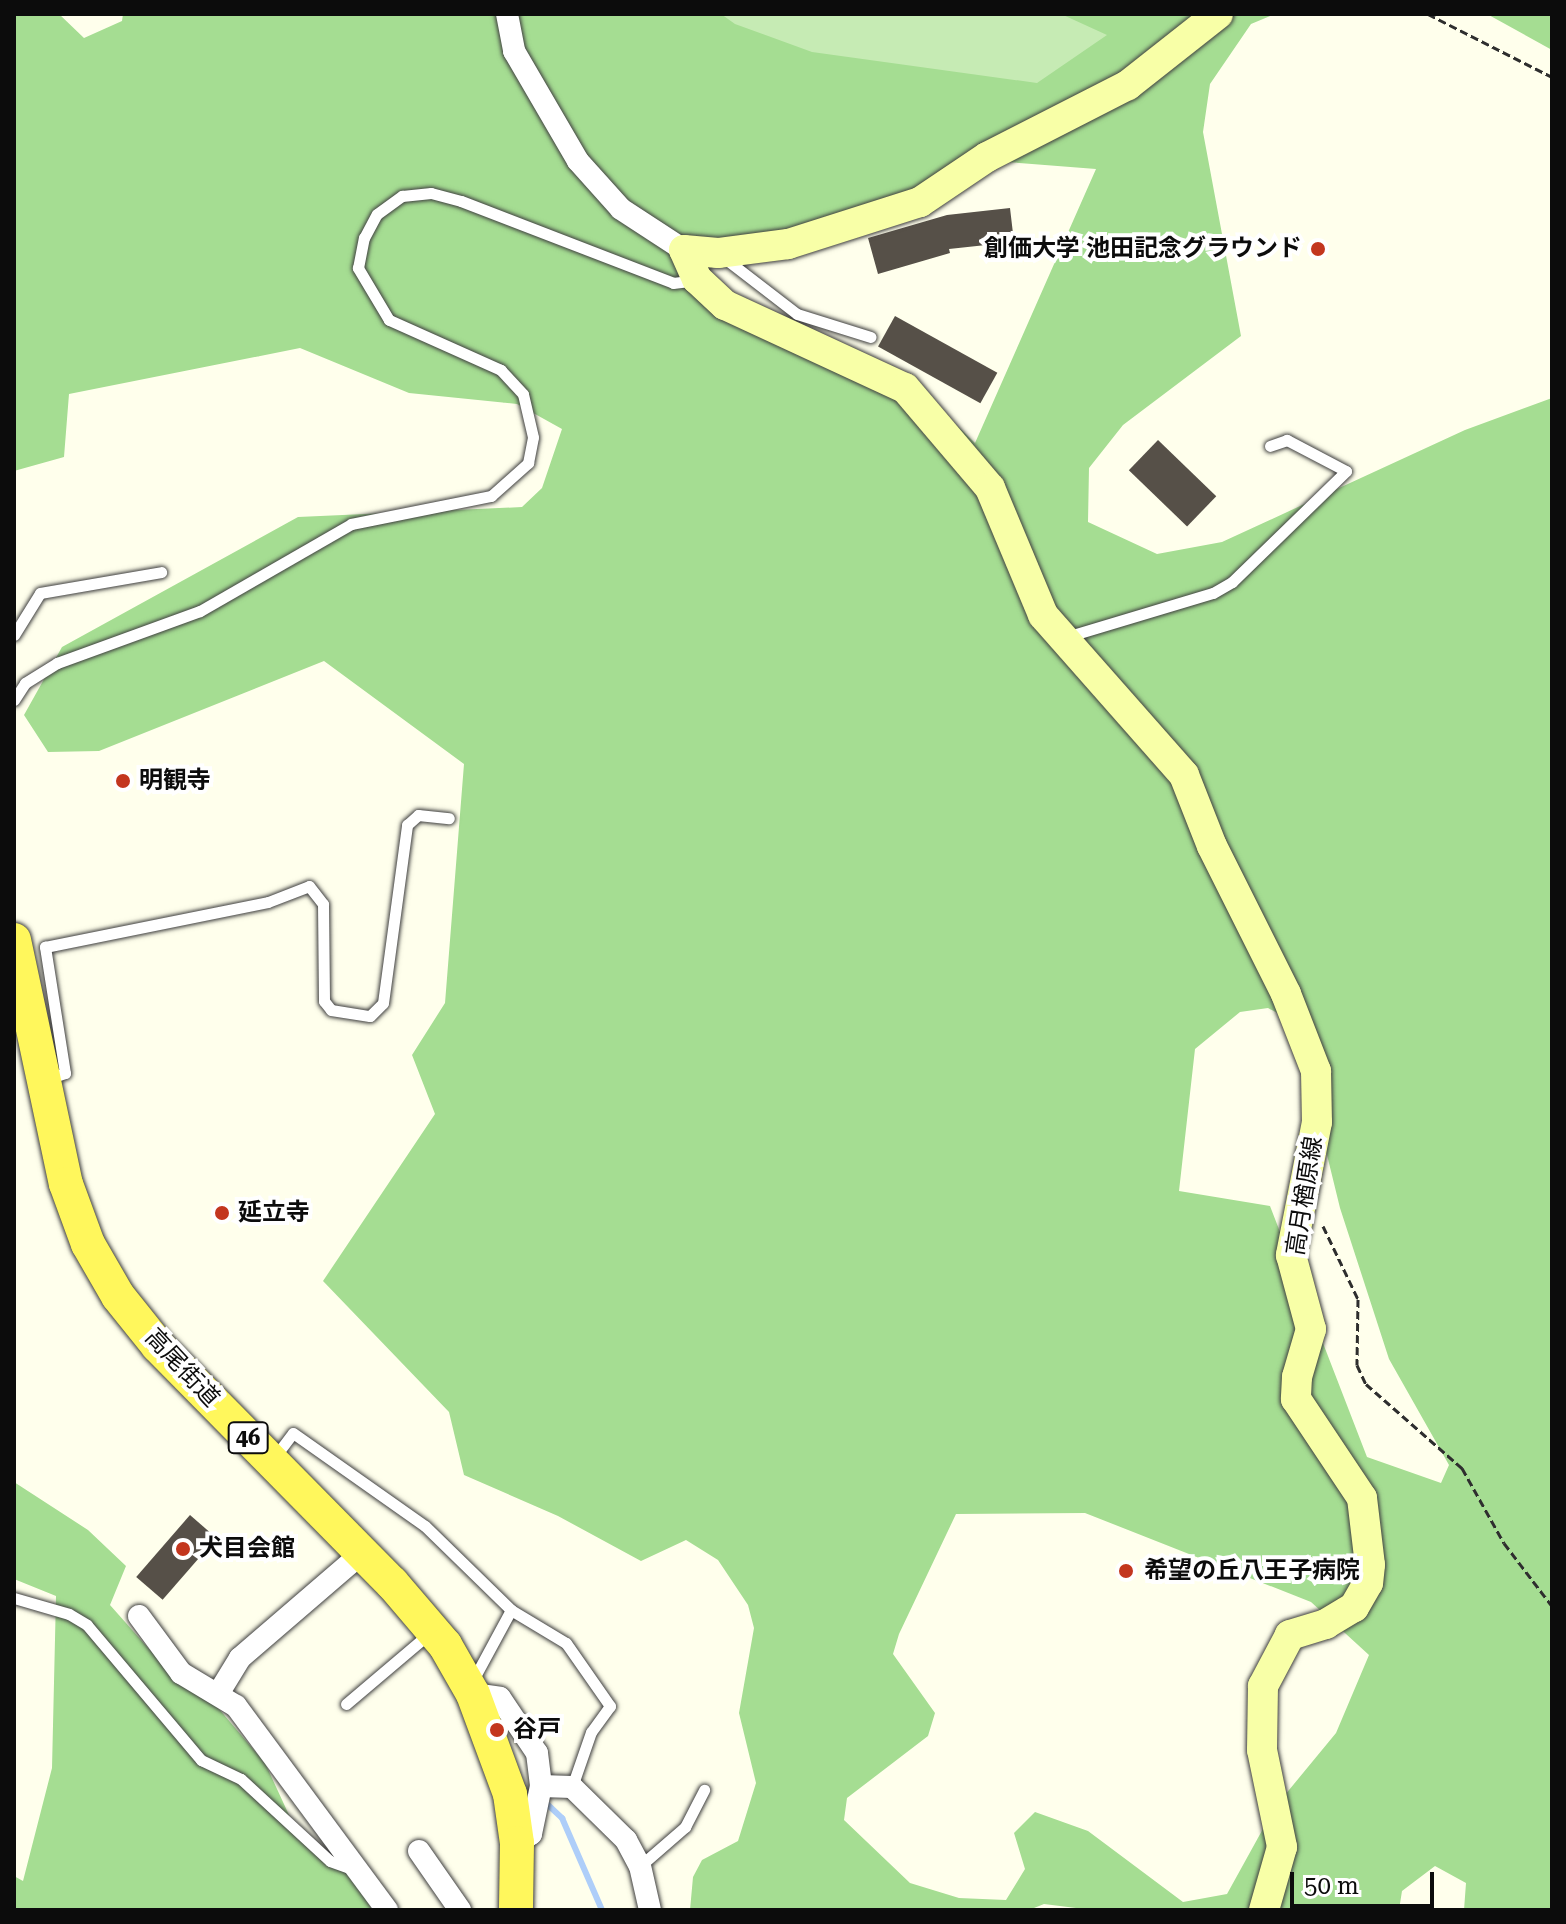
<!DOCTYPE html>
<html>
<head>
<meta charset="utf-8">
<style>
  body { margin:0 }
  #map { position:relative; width:1566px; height:1924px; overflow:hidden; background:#ffffec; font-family:"Roboto Serif","Noto Sans JP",serif }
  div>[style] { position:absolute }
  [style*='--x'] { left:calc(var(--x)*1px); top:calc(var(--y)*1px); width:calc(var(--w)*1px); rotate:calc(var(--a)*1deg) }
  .green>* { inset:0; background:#c6ebb4 }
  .forest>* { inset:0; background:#a5dd92 }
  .stream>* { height:6px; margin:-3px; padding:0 3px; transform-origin:3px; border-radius:3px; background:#aecef9 }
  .building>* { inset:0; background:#565048; transform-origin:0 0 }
  .path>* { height:3px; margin-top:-1.5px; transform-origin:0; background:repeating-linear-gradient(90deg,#2e2e2e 0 8px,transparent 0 12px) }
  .roads { filter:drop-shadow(0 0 2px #3f3f3f) drop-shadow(0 0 2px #3f3f3f) }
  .service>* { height:11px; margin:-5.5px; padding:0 5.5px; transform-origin:5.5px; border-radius:5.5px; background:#fff }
  .minor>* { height:22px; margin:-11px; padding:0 11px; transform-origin:11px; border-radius:11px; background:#fff }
  .secondary>* { height:30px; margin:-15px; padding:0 15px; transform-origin:15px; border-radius:15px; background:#f8ffa7 }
  .primary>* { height:34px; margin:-17px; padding:0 17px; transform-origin:17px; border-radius:17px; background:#fff75c }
  .dots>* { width:22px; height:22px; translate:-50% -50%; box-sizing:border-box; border:4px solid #fff; border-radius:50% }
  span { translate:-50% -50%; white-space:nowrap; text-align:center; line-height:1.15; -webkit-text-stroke:8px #fff; paint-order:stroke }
  .shield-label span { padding:2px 6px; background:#fff; border:2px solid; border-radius:6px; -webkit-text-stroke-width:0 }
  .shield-label { font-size:22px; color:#0c0c0c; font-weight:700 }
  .poi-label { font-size:24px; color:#0c0c0c; font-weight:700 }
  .right { translate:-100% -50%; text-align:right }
  .left { translate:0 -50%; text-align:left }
  .street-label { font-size:24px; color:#0c0c0c }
  .frame { position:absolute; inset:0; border:16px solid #0c0c0c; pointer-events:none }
  .scale { position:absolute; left:1290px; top:1872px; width:144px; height:36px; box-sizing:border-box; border:4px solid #0c0c0c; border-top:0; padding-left:10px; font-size:24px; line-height:28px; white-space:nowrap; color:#0c0c0c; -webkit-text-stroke:6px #fff; paint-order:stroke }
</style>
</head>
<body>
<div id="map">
  <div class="green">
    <i style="clip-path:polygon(522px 14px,1190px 14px,1082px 93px)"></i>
  </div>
  <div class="forest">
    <i style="clip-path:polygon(evenodd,14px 14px,59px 14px,84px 38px,122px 21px,123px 14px,721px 14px,735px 24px,812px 52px,1037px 83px,1107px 35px,1061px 14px,1275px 14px,1251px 24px,1210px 84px,1203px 132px,1241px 336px,1123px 425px,1089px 468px,1088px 522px,1157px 554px,1222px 542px,1465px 430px,1552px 398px,1552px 1910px,1464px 1910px,1466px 1883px,1435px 1866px,1402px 1891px,1399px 1910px,1092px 1910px,1044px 1904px,1029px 1910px,690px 1910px,693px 1877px,702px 1860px,738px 1841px,756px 1783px,739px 1713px,754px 1628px,748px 1605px,718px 1560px,686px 1540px,641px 1561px,558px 1516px,464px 1475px,449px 1412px,323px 1281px,435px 1114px,412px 1055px,445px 1003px,464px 764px,324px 661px,99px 751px,48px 752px,24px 715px,62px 647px,298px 517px,522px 507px,542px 488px,562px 429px,517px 404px,409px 393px,300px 348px,69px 394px,64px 457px,14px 471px,14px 14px,1007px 162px,1096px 169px,975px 443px,900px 370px,739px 299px,695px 259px,1007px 162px,14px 14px,1268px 1008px,1311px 1031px,1317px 1114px,1340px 1208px,1389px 1359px,1449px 1465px,1441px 1483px,1367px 1457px,1270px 1206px,1179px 1191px,1195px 1049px,1240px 1012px,1268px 1008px,14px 14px,1085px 1513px,1311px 1602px,1369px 1655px,1336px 1733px,1275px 1807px,1227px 1894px,1183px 1902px,1088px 1831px,1035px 1812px,1014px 1833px,1025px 1869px,1006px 1900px,959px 1898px,910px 1883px,844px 1820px,847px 1798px,928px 1736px,935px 1713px,893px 1654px,899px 1634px,956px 1514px,1085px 1513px)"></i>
    <i style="clip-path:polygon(1487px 14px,1552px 14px,1552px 50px)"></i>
    <i style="clip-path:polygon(14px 1482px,88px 1530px,126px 1566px,110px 1605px,173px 1676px,208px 1696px,265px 1763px,295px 1828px,352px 1873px,372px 1910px,14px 1910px,14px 1876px,23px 1881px,52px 1768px,56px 1596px,14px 1579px)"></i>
  </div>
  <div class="stream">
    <i style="--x:547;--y:1804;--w:21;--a:43"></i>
    <i style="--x:562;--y:1818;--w:100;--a:66.5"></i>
  </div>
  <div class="building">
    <i style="clip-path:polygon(1010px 208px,1014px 242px,949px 249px,950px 253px,878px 274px,868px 238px,947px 215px)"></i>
    <i style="left:895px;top:316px;width:117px;height:35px;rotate:29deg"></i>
    <i style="left:1158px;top:440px;width:81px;height:42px;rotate:44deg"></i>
    <i style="left:190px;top:1515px;width:35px;height:82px;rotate:41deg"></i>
  </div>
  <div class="path">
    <i style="--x:1428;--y:14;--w:139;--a:26.9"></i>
    <i style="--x:1323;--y:1226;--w:81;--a:64.4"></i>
    <i style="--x:1358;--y:1299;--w:66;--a:90.9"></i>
    <i style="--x:1357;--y:1365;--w:21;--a:65"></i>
    <i style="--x:1366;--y:1384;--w:128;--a:41.2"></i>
    <i style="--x:1462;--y:1468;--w:86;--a:60.8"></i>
    <i style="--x:1504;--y:1543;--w:79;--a:52.7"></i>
  </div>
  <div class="roads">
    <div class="service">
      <i style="--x:723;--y:257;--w:93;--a:37.6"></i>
      <i style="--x:797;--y:314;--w:77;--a:17.3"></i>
      <i style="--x:14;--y:635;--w:49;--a:-58.2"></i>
      <i style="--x:40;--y:593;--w:123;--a:-9.8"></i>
      <i style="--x:1066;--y:637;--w:153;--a:-16.7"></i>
      <i style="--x:1213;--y:593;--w:22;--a:-30"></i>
      <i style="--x:1232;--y:582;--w:159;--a:-44.2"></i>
      <i style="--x:1346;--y:471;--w:67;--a:-152.3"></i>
      <i style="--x:1287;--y:440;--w:18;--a:161"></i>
      <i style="--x:14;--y:700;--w:20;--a:-57"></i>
      <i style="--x:25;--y:683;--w:38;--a:-32"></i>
      <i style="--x:57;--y:663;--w:152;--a:-20"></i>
      <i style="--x:200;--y:611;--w:174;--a:-29.9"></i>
      <i style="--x:351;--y:524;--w:143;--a:-11.3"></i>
      <i style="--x:491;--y:496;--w:50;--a:-41.7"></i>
      <i style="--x:528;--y:463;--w:26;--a:-79"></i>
      <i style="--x:533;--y:437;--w:44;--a:-103.1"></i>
      <i style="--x:523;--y:394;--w:33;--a:-133"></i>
      <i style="--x:501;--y:370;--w:123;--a:-155.9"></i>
      <i style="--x:389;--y:320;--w:61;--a:-120.8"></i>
      <i style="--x:358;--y:268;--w:31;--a:-79"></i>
      <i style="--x:364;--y:238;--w:27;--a:-62"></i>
      <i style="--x:377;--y:214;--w:31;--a:-36"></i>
      <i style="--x:402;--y:196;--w:29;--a:-6"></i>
      <i style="--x:431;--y:193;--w:31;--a:15"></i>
      <i style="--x:461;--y:201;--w:227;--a:21.1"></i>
      <i style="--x:673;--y:283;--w:24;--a:-7"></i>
      <i style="--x:47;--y:1079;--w:19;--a:-18"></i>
      <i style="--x:65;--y:1073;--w:128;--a:-99"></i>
      <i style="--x:45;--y:947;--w:227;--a:-11.4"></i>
      <i style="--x:268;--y:902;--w:44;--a:-21.3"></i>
      <i style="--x:309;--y:886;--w:23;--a:52"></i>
      <i style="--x:323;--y:904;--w:97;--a:89.4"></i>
      <i style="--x:324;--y:1001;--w:11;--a:52"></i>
      <i style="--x:331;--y:1010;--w:39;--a:9"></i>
      <i style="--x:370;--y:1016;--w:18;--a:-45"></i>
      <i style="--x:383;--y:1003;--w:180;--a:-82.3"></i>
      <i style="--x:407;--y:825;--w:15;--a:-42"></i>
      <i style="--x:418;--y:815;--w:31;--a:6"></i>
      <i style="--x:274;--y:1458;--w:31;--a:-53"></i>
      <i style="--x:293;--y:1433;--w:161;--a:35.2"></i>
      <i style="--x:425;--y:1526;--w:120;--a:44.3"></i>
      <i style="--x:511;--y:1610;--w:64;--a:31"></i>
      <i style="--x:566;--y:1643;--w:77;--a:55.1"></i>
      <i style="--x:610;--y:1706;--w:32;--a:126"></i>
      <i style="--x:591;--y:1732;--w:58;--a:109.1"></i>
      <i style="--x:14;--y:1598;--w:57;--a:16.2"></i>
      <i style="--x:69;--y:1614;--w:21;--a:31"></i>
      <i style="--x:87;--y:1625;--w:177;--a:49.8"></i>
      <i style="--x:201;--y:1760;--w:44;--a:25.4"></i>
      <i style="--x:241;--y:1779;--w:121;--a:42.7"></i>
      <i style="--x:330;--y:1861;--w:23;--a:20"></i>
      <i style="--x:472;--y:1682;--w:82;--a:-61.6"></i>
      <i style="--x:346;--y:1704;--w:111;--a:-40.3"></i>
      <i style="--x:640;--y:1866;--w:60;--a:-40.9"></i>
      <i style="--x:685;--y:1827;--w:42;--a:-62.8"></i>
    </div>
    <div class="minor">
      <i style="--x:507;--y:14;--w:38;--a:79"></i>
      <i style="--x:514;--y:51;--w:127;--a:59.8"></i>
      <i style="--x:578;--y:161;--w:64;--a:48.1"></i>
      <i style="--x:621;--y:209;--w:75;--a:33.1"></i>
      <i style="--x:139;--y:1616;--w:71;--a:53.6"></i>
      <i style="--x:181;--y:1673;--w:64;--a:31"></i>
      <i style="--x:236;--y:1706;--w:254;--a:53.5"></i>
      <i style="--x:218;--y:1694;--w:42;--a:-58.6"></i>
      <i style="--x:240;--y:1658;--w:161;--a:-40.7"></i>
      <i style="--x:473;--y:1694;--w:27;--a:8"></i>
      <i style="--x:500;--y:1698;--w:66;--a:56.1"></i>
      <i style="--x:537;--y:1753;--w:33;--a:83"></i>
      <i style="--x:541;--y:1786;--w:49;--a:101.8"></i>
      <i style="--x:531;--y:1834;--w:17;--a:147"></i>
      <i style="--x:541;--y:1786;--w:31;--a:2"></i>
      <i style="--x:572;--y:1787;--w:76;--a:44.5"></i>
      <i style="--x:626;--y:1840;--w:30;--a:62"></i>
      <i style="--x:640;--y:1866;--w:45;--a:77.2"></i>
      <i style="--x:419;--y:1851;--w:72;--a:55.2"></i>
    </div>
    <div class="secondary">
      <i style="--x:1218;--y:14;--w:115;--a:141.7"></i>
      <i style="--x:1128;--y:85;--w:158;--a:152.9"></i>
      <i style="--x:987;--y:157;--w:81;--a:146.1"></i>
      <i style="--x:920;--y:202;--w:139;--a:162.3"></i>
      <i style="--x:788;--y:244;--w:71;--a:172.7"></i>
      <i style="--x:718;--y:253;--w:34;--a:-175"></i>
      <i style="--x:684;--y:250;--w:32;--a:66"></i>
      <i style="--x:697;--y:279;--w:38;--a:43"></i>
      <i style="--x:725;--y:305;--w:198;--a:24.8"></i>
      <i style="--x:905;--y:388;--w:131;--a:49.6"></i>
      <i style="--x:990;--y:488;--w:138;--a:67.3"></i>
      <i style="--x:1043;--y:615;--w:213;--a:48.6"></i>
      <i style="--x:1184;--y:775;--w:76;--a:68.5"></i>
      <i style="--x:1212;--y:846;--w:165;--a:63.4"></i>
      <i style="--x:1286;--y:994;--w:83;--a:68.7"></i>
      <i style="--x:1316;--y:1071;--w:51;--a:88.9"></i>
      <i style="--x:1317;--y:1122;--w:136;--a:101.1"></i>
      <i style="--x:1291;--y:1255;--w:77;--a:74.9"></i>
      <i style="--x:1311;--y:1329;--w:50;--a:106.3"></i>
      <i style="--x:1297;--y:1377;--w:22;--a:93"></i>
      <i style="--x:1296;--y:1399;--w:119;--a:56.3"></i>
      <i style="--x:1362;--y:1498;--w:67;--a:83.2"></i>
      <i style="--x:1370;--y:1565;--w:18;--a:96"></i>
      <i style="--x:1368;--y:1583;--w:28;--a:120"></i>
      <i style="--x:1354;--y:1607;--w:33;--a:149"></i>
      <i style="--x:1326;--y:1624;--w:38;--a:163"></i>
      <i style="--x:1290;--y:1635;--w:58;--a:117.9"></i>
      <i style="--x:1263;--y:1686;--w:64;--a:90.9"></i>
      <i style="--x:1262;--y:1750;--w:99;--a:78.3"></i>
      <i style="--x:1282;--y:1847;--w:66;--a:105.9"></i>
    </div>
    <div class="primary">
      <i style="--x:14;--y:940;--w:249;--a:78"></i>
      <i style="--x:66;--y:1184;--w:64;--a:69.9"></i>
      <i style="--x:88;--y:1244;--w:60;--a:60"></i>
      <i style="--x:118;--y:1296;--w:64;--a:51.3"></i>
      <i style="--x:158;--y:1346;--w:333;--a:45.4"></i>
      <i style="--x:392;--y:1583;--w:82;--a:49.5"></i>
      <i style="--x:445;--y:1645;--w:56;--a:60.3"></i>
      <i style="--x:473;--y:1694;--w:107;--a:69.7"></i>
      <i style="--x:510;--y:1794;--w:49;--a:81.9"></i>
      <i style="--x:517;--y:1843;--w:67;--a:90.9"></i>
    </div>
  </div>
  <div class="dots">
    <i style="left:1318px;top:249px;background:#c3361e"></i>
    <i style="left:123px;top:781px;background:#c3361e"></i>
    <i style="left:222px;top:1213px;background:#c3361e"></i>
    <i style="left:183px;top:1549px;background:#c3361e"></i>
    <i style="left:1126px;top:1571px;background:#c3361e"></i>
    <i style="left:497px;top:1730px;background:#c3361e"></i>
  </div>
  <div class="shield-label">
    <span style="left:248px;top:1438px">46</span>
  </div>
  <div class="poi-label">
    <span class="right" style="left:1302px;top:249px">創価大学 池田記念グラウンド</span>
    <span class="left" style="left:139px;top:781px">明観寺</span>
    <span class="left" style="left:238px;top:1213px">延立寺</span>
    <span class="left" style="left:199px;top:1549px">犬目会館</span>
    <span class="left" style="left:1144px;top:1571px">希望の丘八王子病院</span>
    <span class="left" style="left:513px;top:1730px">谷戸</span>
  </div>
  <div class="street-label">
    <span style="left:1305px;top:1196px;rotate:-81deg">高月楢原線</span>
    <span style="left:182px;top:1368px;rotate:47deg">高尾街道</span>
  </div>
  <div class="frame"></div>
  <div class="scale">50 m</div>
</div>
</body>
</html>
